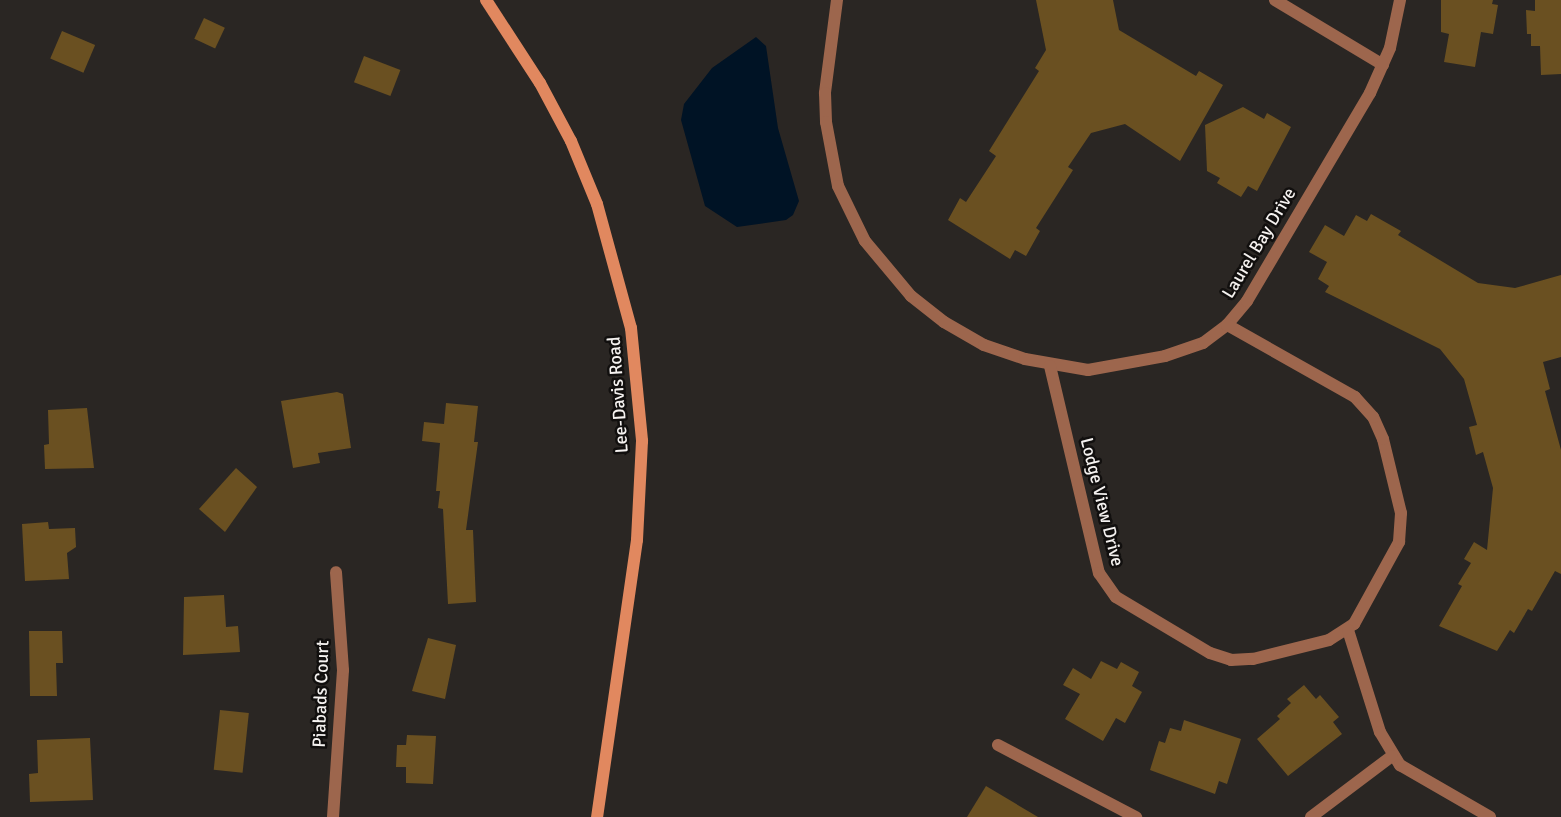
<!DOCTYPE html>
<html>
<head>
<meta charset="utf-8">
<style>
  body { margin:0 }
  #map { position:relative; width:1561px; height:817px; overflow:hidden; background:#2a2623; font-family:Signika,sans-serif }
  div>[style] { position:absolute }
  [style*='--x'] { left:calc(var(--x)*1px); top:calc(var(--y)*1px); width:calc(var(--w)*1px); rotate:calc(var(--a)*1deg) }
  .water>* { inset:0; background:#001325 }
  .building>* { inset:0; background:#6a5021; transform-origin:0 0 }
  .service>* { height:12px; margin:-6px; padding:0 6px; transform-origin:6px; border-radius:6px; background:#9d664d }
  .minor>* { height:12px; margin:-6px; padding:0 6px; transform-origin:6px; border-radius:6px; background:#9d664d }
  .secondary>* { height:12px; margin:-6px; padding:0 6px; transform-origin:6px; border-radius:6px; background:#e1885f }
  span { translate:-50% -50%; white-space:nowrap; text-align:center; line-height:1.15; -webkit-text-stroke:5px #110f0e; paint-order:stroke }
  .street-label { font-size:18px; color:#f5f2f0 }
</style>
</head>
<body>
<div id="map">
  <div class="water">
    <i style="clip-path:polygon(756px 37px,766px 46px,778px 128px,799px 201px,793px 215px,786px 220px,737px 227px,705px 206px,681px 120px,684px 104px,712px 68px)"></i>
  </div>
  <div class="building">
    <i style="clip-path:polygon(1036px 0,1113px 0,1119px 30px,1196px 76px,1199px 71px,1223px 85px,1180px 161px,1125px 124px,1091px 133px,1068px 167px,1073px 170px,1036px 228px,1040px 231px,1026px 256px,1015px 250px,1010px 259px,948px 220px,960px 198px,966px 202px,996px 156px,989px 151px,1039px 71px,1035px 68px,1046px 50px)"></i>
    <i style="clip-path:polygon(1441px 0,1493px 0,1492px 4px,1498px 5px,1493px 34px,1481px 32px,1475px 67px,1444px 62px,1449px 34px,1441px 32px)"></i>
    <i style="clip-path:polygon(1535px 0,1561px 0,1561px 74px,1541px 75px,1540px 46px,1531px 46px,1531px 34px,1527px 34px,1526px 10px,1535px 11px)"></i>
    <i style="left:204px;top:18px;width:23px;height:23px;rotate:25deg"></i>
    <i style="left:62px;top:31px;width:36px;height:30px;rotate:23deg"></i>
    <i style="left:364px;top:56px;width:39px;height:28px;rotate:21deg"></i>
    <i style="clip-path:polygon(1243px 107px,1264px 119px,1267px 113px,1291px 127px,1257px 191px,1248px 186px,1241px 197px,1217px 183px,1220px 178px,1207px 171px,1205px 125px)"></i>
    <i style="clip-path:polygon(1371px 214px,1401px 231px,1398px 235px,1478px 283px,1515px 288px,1561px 275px,1561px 357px,1543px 362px,1550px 389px,1545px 391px,1561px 450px,1561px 574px,1555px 571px,1532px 611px,1528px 609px,1514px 633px,1510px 630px,1497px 651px,1439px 626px,1462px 586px,1458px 584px,1471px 563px,1464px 559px,1474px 542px,1487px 550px,1493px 488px,1483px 452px,1476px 455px,1469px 427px,1477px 425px,1464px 379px,1440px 349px,1325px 292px,1329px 286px,1318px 279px,1327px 262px,1309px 252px,1325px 225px,1344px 236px,1356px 215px,1367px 221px)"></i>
    <i style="clip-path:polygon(337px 392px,343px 394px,351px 448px,318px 453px,320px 463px,293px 468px,281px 401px)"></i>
    <i style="clip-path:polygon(446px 403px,478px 406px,474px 442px,478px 442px,466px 530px,473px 530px,476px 602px,448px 604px,443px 509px,438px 508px,440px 491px,436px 491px,440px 443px,422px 441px,424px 422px,444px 424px)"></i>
    <i style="clip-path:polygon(87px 408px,94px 468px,45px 469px,44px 445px,49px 444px,48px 410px)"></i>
    <i style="clip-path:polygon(236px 468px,257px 487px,225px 532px,199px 509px)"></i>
    <i style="clip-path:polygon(48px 522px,49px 529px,75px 528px,76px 547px,67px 553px,69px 579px,25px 581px,22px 524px)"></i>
    <i style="clip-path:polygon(224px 595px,226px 627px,238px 626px,240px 652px,183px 655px,184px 597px)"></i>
    <i style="clip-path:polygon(29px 631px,62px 631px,63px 663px,56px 663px,57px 696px,30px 696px)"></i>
    <i style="clip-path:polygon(428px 638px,456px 645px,445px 699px,412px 691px)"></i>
    <i style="clip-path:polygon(1101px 661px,1117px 669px,1121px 662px,1139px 672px,1132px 686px,1142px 692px,1125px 723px,1116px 718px,1103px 741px,1065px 719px,1080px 694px,1063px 685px,1073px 668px,1091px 679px)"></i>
    <i style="clip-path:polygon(1304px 685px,1316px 699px,1320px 695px,1339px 717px,1333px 722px,1342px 734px,1288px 776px,1257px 739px,1280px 719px,1277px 716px,1291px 703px,1287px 699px)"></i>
    <i style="left:220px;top:710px;width:29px;height:60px;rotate:6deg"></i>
    <i style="clip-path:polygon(1184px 720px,1241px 739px,1227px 784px,1219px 781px,1215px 794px,1150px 770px,1159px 741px,1165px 743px,1170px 728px,1181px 731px)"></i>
    <i style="clip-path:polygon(407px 735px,436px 736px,433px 784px,406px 783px,406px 767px,396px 767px,397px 745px,406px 745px)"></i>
    <i style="clip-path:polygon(90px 738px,93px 800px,30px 802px,29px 774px,38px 773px,37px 740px)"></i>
    <i style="clip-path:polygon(986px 786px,1038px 817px,967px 817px)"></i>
  </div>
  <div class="service">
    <i style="--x:1275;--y:0;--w:126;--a:31"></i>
  </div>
  <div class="minor">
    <i style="--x:837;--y:0;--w:94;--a:97.4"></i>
    <i style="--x:825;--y:93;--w:29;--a:88"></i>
    <i style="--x:826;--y:122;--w:65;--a:79.4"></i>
    <i style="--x:838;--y:186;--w:61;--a:63.9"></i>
    <i style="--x:865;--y:241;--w:72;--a:50.1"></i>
    <i style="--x:911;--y:296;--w:42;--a:38.2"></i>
    <i style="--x:944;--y:322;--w:46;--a:29.9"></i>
    <i style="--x:984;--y:345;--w:43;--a:18.9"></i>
    <i style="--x:1025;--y:359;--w:64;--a:9.9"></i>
    <i style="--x:1088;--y:370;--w:78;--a:-10.3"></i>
    <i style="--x:1165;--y:356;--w:40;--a:-18.9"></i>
    <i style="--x:1203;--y:343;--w:30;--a:-37"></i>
    <i style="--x:1227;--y:325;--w:31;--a:-50"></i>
    <i style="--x:1247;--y:301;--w:242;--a:-59.4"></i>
    <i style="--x:1370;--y:93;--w:49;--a:-66"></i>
    <i style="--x:1390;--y:48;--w:49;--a:-78.2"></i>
    <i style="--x:1050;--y:366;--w:213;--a:76.7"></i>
    <i style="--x:1099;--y:573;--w:29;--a:55"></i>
    <i style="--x:1116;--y:597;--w:109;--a:30.8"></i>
    <i style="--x:1210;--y:653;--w:22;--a:18"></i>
    <i style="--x:1231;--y:660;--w:22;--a:-3"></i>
    <i style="--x:1253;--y:659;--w:78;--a:-14"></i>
    <i style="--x:1329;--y:640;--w:30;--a:-33"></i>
    <i style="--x:1354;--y:624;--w:94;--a:-61.2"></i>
    <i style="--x:1399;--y:542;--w:29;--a:-86"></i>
    <i style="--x:1401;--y:513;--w:76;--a:-103.7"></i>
    <i style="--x:1383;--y:439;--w:24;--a:-114"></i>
    <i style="--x:1373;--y:417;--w:27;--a:-132"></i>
    <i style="--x:1355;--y:397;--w:147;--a:-150.6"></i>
    <i style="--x:1348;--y:630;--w:107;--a:72.6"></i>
    <i style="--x:1380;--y:732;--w:39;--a:59"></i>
    <i style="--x:1400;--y:765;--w:104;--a:30"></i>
    <i style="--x:998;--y:745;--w:156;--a:27.6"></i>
    <i style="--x:333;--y:817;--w:147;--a:-86.1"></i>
    <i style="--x:343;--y:670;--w:98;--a:-94.1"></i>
    <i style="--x:1311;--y:817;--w:101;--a:-37"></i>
  </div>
  <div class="secondary">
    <i style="--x:486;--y:0;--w:99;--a:57"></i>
    <i style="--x:540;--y:83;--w:66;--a:61.9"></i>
    <i style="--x:571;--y:141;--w:68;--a:67.6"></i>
    <i style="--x:597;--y:204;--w:129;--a:74.7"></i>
    <i style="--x:631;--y:328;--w:114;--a:84.4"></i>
    <i style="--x:642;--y:441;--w:99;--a:92.9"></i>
    <i style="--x:637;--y:540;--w:280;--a:98.2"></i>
  </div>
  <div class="street-label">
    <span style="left:1259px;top:243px;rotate:-59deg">Laurel Bay Drive</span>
    <span style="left:618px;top:395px;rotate:-94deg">Lee-Davis Road</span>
    <span style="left:1102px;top:502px;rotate:76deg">Lodge View Drive</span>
    <span style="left:321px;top:694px;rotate:-88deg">Piabads Court</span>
  </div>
</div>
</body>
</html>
